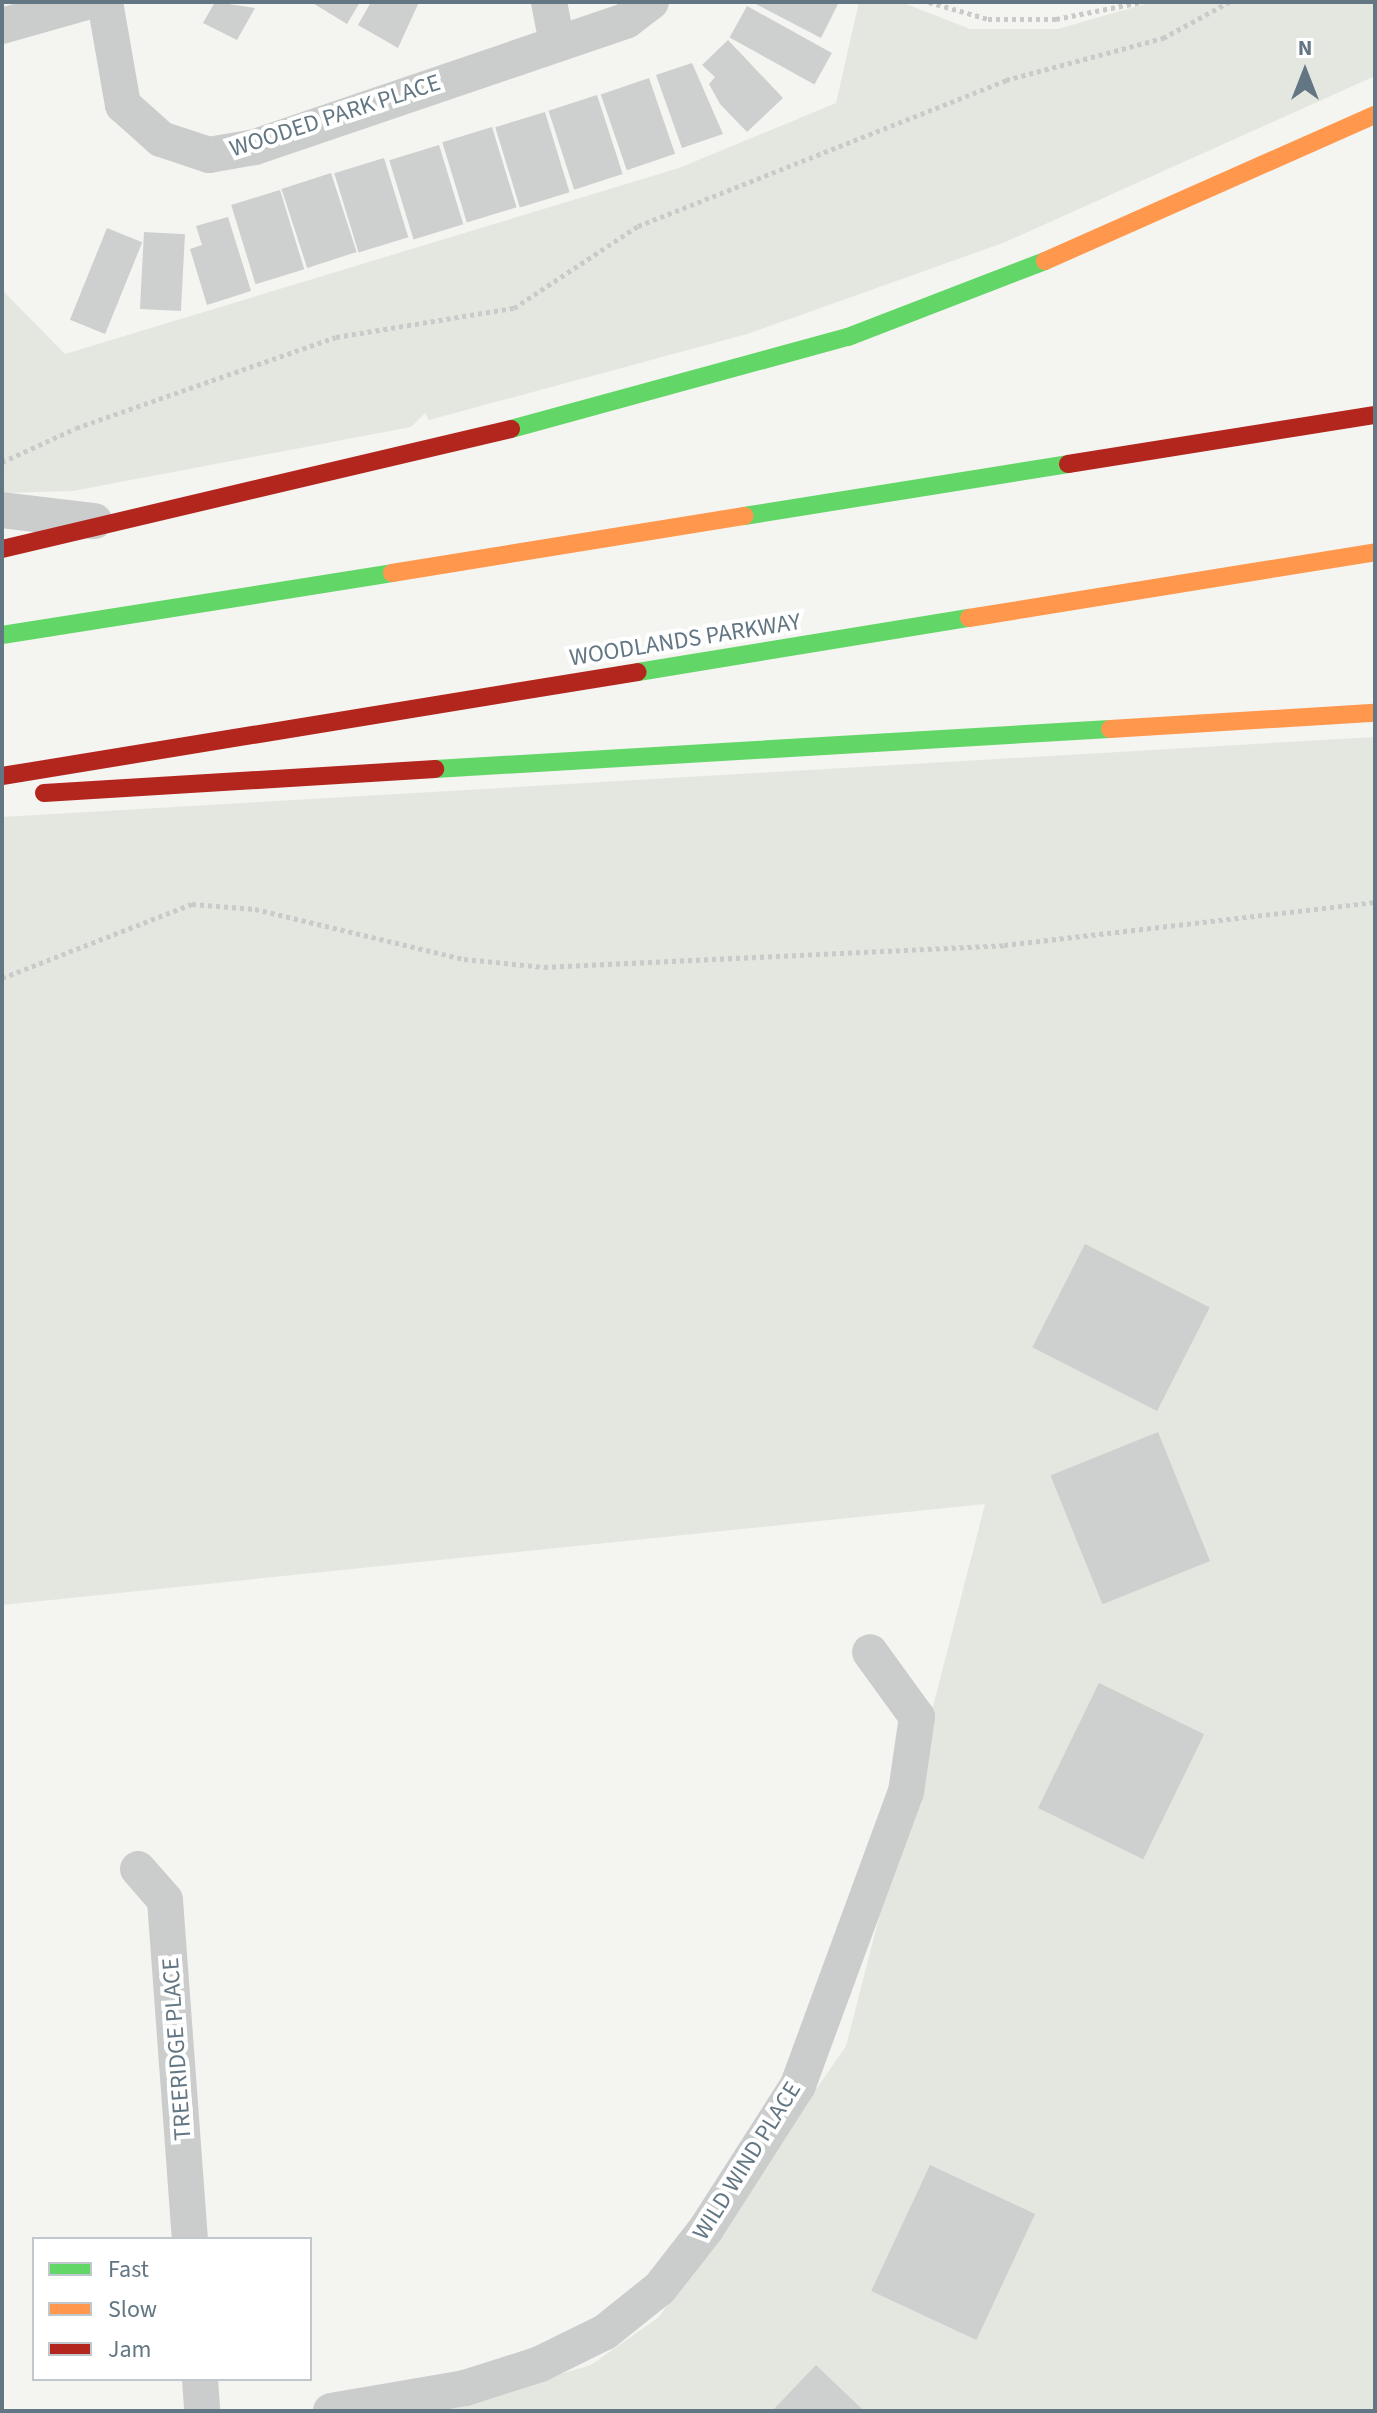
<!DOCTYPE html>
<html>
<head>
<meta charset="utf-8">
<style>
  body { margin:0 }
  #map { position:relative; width:1377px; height:2413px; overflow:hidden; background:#f4f4f1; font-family:"Source Sans 3",sans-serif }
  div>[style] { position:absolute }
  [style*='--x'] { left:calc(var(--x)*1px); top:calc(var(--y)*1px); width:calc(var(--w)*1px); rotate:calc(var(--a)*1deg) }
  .green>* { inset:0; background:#e4e7df }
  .building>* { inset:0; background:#cecfcf; transform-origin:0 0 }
  .path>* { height:5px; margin-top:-2.5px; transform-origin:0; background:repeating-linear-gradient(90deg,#c9caca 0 4px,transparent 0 8px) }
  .street>* { height:36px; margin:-18px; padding:0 18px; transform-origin:18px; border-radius:18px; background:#cbcdcd }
  .fast>* { height:18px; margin:-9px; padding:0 9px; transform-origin:9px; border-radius:9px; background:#63d668 }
  .slow>* { height:18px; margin:-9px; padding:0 9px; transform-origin:9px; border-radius:9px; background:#ff974d }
  .jam>* { height:18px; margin:-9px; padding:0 9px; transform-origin:9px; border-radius:9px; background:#b3261e }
  span { translate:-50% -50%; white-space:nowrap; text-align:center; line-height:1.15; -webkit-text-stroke:8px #fff; paint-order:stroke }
  .street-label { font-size:24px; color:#627683 }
  .frame { position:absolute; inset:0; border:4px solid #627683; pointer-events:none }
  .legend { position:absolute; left:32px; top:2237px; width:280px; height:144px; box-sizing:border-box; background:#fff; border:2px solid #c0c8cd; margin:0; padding:10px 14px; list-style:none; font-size:24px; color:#627683 }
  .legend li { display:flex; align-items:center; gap:16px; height:40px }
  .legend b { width:40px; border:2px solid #c0c8cd }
  .north { position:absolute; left:1265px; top:32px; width:80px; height:80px; -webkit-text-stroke:6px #fff; paint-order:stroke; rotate:0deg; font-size:22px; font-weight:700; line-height:32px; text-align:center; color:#627683 }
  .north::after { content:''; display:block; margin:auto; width:28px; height:36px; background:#627683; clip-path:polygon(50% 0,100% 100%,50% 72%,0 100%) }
</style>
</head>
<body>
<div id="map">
  <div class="green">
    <i style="clip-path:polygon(859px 2px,901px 2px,970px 29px,1058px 29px,1152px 2px,1375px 2px,1375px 76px,1003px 243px,747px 334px,429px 420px,425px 413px,411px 427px,73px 491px,2px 493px,2px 290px,65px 354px,679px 168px,836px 103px)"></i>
    <i style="clip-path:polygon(1375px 737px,1375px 2411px,435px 2411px,591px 2365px,659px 2317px,846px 2046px,985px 1504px,2px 1605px,2px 817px)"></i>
  </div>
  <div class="building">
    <i style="clip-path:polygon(215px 2px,255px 8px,237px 40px,203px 23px)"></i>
    <i style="clip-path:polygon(311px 2px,360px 2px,347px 24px)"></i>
    <i style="clip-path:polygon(371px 2px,419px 2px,398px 48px,358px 25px)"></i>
    <i style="clip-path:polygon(752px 2px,839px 2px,821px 38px)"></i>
    <i style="left:747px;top:6px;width:97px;height:36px;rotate:29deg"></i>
    <i style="clip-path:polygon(728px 40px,783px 98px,747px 132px,720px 104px,709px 84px,715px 77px,702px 65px)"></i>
    <i style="clip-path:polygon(692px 63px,723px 134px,682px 148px,656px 75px)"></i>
    <i style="left:649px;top:78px;width:80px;height:51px;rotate:71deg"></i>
    <i style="left:597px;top:95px;width:83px;height:51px;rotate:72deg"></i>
    <i style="left:545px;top:112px;width:84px;height:52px;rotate:73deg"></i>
    <i style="left:492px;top:127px;width:84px;height:52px;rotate:73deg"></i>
    <i style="left:439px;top:145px;width:83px;height:52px;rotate:73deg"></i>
    <i style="left:384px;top:158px;width:83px;height:52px;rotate:73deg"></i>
    <i style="left:331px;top:173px;width:83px;height:52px;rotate:72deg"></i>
    <i style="left:280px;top:190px;width:83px;height:51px;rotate:73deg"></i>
    <i style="clip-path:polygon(228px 217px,251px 291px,207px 305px,190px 249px,202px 245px,196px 226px)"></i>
    <i style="left:107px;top:228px;width:38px;height:99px;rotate:22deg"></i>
    <i style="left:144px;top:232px;width:41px;height:77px;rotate:3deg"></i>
    <i style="left:1085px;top:1244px;width:140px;height:116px;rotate:27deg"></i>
    <i style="left:1158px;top:1432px;width:139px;height:116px;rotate:68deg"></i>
    <i style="left:1099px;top:1683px;width:117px;height:139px;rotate:26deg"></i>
    <i style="left:930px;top:2165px;width:116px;height:139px;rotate:25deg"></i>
    <i style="clip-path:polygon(816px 2365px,864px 2411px,772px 2411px)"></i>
  </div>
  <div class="path">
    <i style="--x:929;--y:2;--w:61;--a:16.1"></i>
    <i style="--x:988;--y:19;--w:68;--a:0"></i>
    <i style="--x:1056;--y:19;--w:87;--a:-11.3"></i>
    <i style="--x:2;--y:462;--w:81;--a:-24.7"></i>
    <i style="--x:76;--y:428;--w:275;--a:-19.3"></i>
    <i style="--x:336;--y:337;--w:180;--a:-9.3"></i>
    <i style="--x:514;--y:308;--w:149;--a:-33.5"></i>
    <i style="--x:638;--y:226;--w:396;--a:-21.6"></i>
    <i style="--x:1006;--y:80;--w:163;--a:-15"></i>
    <i style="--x:1163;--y:38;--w:75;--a:-28.6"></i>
    <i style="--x:2;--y:978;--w:204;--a:-21.3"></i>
    <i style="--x:192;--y:904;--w:63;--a:4.5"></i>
    <i style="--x:255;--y:909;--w:215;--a:13.5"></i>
    <i style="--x:464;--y:959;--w:80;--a:5.7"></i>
    <i style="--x:544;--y:967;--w:461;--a:-2.7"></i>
    <i style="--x:1004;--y:945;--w:373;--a:-6.6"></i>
  </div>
  <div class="street">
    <i style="--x:105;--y:2;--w:105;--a:80.1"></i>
    <i style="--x:123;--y:105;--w:51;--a:41.8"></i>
    <i style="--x:161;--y:139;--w:51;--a:18.4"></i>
    <i style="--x:209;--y:155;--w:47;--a:-9.9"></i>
    <i style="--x:255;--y:147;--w:393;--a:-18.8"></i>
    <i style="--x:627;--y:20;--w:30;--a:-37"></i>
    <i style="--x:549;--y:2;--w:42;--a:79"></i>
    <i style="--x:2;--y:26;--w:88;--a:-15.8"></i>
    <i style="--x:2;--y:510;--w:93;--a:6.8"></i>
    <i style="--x:138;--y:1869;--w:41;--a:48.9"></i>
    <i style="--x:165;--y:1900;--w:340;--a:85.8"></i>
    <i style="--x:200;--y:2379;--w:32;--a:86"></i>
    <i style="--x:331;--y:2411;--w:136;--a:-9.7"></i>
    <i style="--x:465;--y:2388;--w:79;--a:-17.7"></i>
    <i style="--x:540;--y:2364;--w:72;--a:-26.2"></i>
    <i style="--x:605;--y:2332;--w:70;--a:-38.7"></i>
    <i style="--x:660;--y:2288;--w:75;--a:-52.1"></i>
    <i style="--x:706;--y:2229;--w:171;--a:-57.4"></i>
    <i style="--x:798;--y:2085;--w:312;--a:-69.8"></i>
    <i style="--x:906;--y:1792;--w:76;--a:-81.7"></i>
    <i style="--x:917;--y:1717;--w:80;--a:-125.9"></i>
  </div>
  <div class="fast">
    <i style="--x:511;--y:429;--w:349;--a:-15.3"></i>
    <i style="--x:848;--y:337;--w:211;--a:-21.1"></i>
    <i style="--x:744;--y:516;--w:328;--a:-9.1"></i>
    <i style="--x:2;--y:635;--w:395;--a:-9"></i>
    <i style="--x:638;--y:672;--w:335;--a:-9.3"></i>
    <i style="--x:435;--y:769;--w:676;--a:-3.39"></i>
  </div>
  <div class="slow">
    <i style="--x:1045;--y:261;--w:361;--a:-23.9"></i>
    <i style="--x:392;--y:573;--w:357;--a:-9.2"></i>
    <i style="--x:969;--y:618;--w:411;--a:-9.2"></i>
    <i style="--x:1110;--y:729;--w:265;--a:-3.5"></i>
  </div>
  <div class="jam">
    <i style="--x:1068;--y:464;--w:311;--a:-9.1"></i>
    <i style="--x:2;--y:549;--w:523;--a:-13.27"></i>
    <i style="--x:2;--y:776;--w:644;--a:-9.29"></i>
    <i style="--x:44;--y:793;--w:392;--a:-3.5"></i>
  </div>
  <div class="street-label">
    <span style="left:335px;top:116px;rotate:-18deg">WOODED PARK PLACE</span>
    <span style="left:685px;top:640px;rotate:-9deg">WOODLANDS PARKWAY</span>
    <span style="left:177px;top:2049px;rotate:-94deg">TREERIDGE PLACE</span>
    <span style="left:747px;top:2161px;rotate:-58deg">WILD WIND PLACE</span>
  </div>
  <div class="frame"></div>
  <ul class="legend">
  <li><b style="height:10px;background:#63d668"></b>Fast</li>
  <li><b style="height:10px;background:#ff974d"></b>Slow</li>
  <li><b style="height:10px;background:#b3261e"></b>Jam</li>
  </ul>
  <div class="north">N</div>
</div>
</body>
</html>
